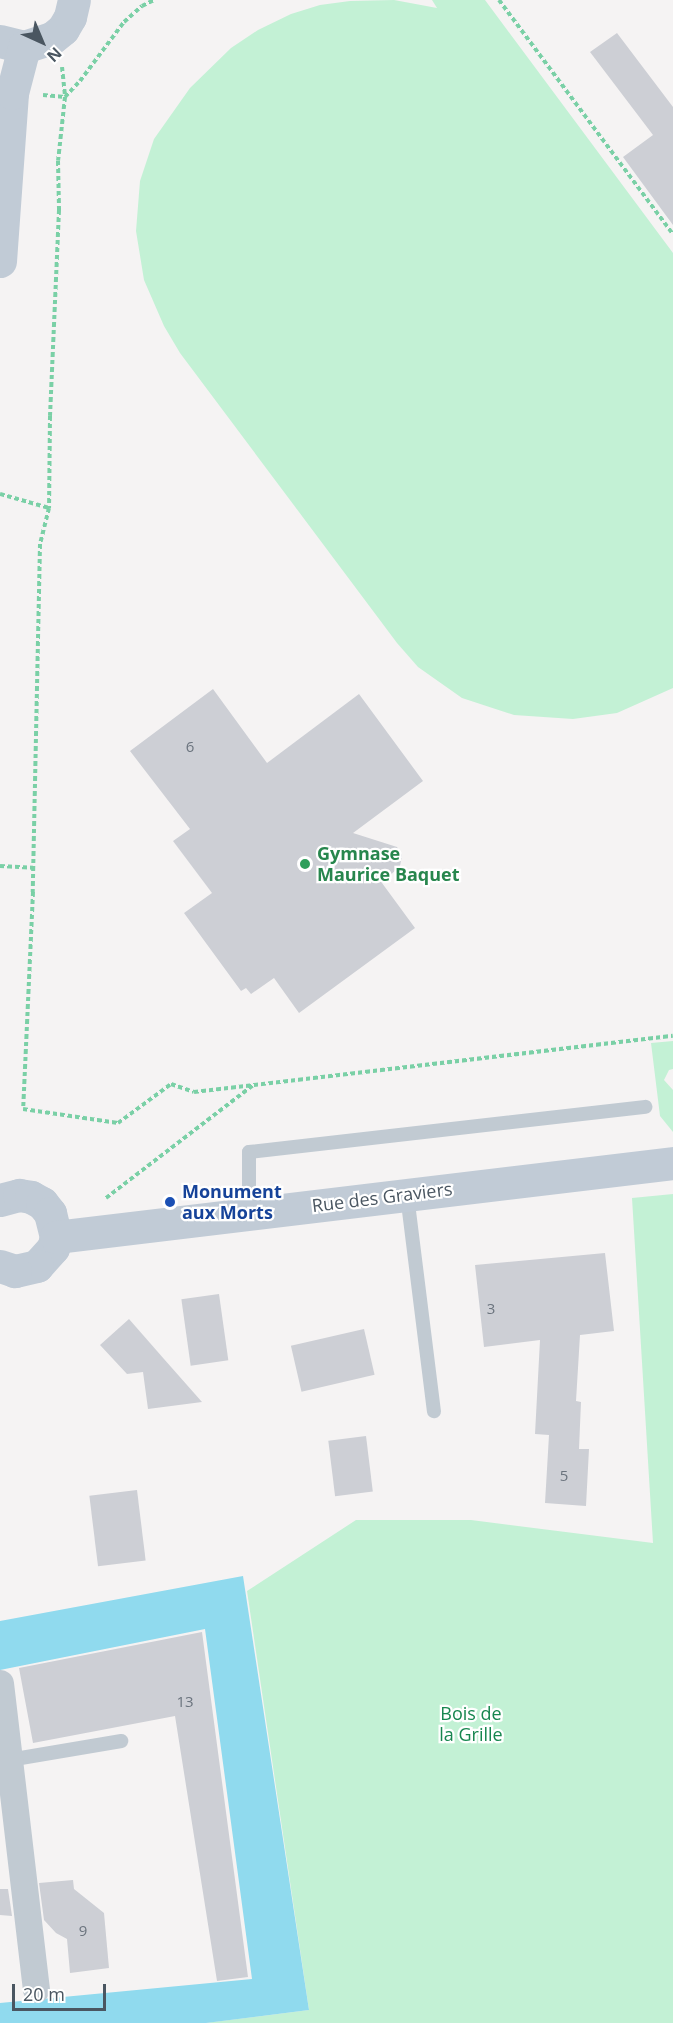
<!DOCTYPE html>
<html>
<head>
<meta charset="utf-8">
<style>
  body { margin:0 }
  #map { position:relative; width:673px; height:2023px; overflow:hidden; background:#f5f3f3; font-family:"Open Sans",sans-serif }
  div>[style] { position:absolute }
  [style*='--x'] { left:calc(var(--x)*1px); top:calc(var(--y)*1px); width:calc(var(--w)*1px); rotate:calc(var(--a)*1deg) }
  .green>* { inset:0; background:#c3f1d5 }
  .water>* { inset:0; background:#90daee }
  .building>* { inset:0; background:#cdcfd5; transform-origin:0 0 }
  .path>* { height:4px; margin-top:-2px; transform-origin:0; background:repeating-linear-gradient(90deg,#7ad0a6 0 4.5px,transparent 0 7.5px) }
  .lane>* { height:14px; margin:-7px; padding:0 7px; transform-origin:7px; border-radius:7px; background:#c1cad2 }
  .street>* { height:27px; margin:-13.5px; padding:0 13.5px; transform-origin:13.5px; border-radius:13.5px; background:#c1cad2 }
  .secondary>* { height:33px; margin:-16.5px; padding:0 16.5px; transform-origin:16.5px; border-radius:16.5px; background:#c1cbd6 }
  .dots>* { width:16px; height:16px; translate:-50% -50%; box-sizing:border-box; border:3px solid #fff; border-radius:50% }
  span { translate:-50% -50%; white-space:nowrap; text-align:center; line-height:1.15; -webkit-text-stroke:4.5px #fff; paint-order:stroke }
  .number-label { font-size:15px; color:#6b747e }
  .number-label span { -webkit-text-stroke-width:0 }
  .leisure-label { font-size:18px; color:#27864d; font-weight:700 }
  .left { translate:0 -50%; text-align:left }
  .transit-label { font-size:18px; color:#164399; font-weight:700 }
  .street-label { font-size:18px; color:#4a5661 }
  .park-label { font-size:18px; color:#17864f }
  .north { position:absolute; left:12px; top:12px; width:60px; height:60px; -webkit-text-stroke:4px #fff; paint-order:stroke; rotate:136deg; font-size:16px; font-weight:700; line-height:24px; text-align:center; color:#4a5661 }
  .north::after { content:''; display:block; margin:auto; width:21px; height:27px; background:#4a5661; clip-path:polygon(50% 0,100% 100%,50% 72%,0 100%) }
  .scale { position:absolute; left:12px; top:1984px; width:94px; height:27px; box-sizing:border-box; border:3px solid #4a5661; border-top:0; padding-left:8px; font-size:18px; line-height:21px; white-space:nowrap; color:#4a5661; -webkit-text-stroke:4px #fff; paint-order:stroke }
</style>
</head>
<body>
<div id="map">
  <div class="green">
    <i style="clip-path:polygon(394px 0,437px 8px,432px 0,485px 0,673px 253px,673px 688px,617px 713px,573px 719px,514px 715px,462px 698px,418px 667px,397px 643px,180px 353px,164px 326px,144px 280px,136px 231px,140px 181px,154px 139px,190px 88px,231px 48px,258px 30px,291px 14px,320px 5px,350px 1px)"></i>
    <i style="clip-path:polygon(673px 1041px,673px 1069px,669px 1070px,664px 1080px,673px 1090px,673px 1132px,660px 1116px,651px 1043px)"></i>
    <i style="clip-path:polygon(673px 1194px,673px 2023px,205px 2023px,309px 2010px,247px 1591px,356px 1520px,471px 1520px,653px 1543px,632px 1198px)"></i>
  </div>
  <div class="water">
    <i style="clip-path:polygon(243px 1576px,309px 2010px,206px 2023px,0 2023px,0 2003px,252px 1979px,205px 1629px,0 1670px,0 1621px)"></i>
  </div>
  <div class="building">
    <i style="clip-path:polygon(617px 33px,673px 107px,673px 225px,623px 157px,653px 135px,590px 52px)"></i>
    <i style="clip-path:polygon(213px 689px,267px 763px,359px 694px,423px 781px,353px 833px,397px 847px,402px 855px,400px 866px,382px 883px,415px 928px,299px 1013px,274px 978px,251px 994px,246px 988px,241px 991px,184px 913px,212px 893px,173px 841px,190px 829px,130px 751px)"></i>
    <i style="clip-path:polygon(605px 1253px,614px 1331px,580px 1335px,576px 1401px,581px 1402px,579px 1449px,589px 1449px,586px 1506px,545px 1503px,549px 1435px,535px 1434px,540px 1340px,484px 1347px,475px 1265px)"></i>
    <i style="left:219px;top:1294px;width:67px;height:38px;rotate:82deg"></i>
    <i style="clip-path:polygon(129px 1319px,164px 1359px,202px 1402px,148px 1409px,143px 1372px,127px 1374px,100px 1345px)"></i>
    <i style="left:364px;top:1329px;width:47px;height:75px;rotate:77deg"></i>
    <i style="left:366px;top:1436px;width:56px;height:38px;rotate:83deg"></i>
    <i style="left:137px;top:1490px;width:71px;height:48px;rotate:83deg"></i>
    <i style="clip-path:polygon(202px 1632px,248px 1977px,217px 1981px,175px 1716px,33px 1743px,19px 1668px)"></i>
    <i style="clip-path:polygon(73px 1880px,74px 1889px,104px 1913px,109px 1968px,70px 1973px,67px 1939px,56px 1933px,44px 1920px,39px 1883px)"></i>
    <i style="clip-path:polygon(0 1889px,8px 1889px,12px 1916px,0 1915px)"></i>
  </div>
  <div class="path">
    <i style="--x:499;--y:0;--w:292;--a:53.4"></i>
    <i style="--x:62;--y:67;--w:30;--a:84"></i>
    <i style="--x:65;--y:97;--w:64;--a:96.2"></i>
    <i style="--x:58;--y:161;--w:49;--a:88.8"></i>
    <i style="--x:59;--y:210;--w:206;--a:92.5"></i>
    <i style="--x:50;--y:416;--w:92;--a:90.6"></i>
    <i style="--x:49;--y:508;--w:37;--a:104"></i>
    <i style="--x:40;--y:544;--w:348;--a:91.2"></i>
    <i style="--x:33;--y:892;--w:217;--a:92.6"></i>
    <i style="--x:23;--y:1109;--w:96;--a:8.4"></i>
    <i style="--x:118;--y:1123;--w:66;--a:-36.3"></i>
    <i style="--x:171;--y:1084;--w:24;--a:19"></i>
    <i style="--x:194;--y:1092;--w:482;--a:-6.7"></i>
    <i style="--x:43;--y:95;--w:22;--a:5"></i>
    <i style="--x:65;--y:97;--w:22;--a:-47"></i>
    <i style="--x:80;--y:81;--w:74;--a:-53.3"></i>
    <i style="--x:124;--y:22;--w:24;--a:-42"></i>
    <i style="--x:142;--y:6;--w:13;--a:-27"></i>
    <i style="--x:0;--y:494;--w:51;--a:15.9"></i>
    <i style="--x:0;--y:866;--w:33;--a:3"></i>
    <i style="--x:106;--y:1198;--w:185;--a:-37.5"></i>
  </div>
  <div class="lane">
    <i style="--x:407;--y:1195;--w:218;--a:82.9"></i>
    <i style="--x:249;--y:1214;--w:62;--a:-90"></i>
    <i style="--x:249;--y:1152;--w:399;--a:-6.5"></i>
    <i style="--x:9;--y:1760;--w:114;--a:-9.6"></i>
  </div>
  <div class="street">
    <i style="--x:0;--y:1683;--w:308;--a:83.3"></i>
  </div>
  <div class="secondary">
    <i style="--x:0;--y:41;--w:25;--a:14"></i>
    <i style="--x:24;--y:47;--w:29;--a:-18"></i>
    <i style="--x:52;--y:38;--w:14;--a:-39"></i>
    <i style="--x:63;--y:29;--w:14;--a:-60"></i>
    <i style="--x:70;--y:17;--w:17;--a:-77"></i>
    <i style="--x:0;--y:261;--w:168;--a:-85.9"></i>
    <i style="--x:12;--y:93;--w:48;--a:-75.4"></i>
    <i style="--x:0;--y:1200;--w:20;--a:-15"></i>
    <i style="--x:19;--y:1195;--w:12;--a:9"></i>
    <i style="--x:31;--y:1197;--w:13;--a:29"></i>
    <i style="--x:42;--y:1203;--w:13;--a:51"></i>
    <i style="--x:50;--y:1213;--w:25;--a:76"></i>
    <i style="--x:56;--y:1237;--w:11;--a:105"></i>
    <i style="--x:53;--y:1248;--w:24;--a:132"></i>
    <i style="--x:37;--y:1266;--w:23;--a:167"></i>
    <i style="--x:15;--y:1271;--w:16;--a:-162"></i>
    <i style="--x:56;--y:1237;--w:621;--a:-6.84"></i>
  </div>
  <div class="dots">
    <i style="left:305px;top:864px;background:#2e9e5b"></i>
    <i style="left:170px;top:1202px;background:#1a4fb4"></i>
  </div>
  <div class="number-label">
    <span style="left:190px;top:747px">6</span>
    <span style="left:491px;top:1309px">3</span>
    <span style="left:564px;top:1476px">5</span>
    <span style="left:185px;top:1702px">13</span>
    <span style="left:83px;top:1931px">9</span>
  </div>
  <div class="leisure-label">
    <span class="left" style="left:317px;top:864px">Gymnase<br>Maurice Baquet</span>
  </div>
  <div class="transit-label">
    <span class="left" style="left:182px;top:1202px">Monument<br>aux Morts</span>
  </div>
  <div class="street-label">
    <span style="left:382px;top:1197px;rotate:-7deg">Rue des Graviers</span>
  </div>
  <div class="park-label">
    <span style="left:471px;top:1724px">Bois de<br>la Grille</span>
  </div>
  <div class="north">N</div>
  <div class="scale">20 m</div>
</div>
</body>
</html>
